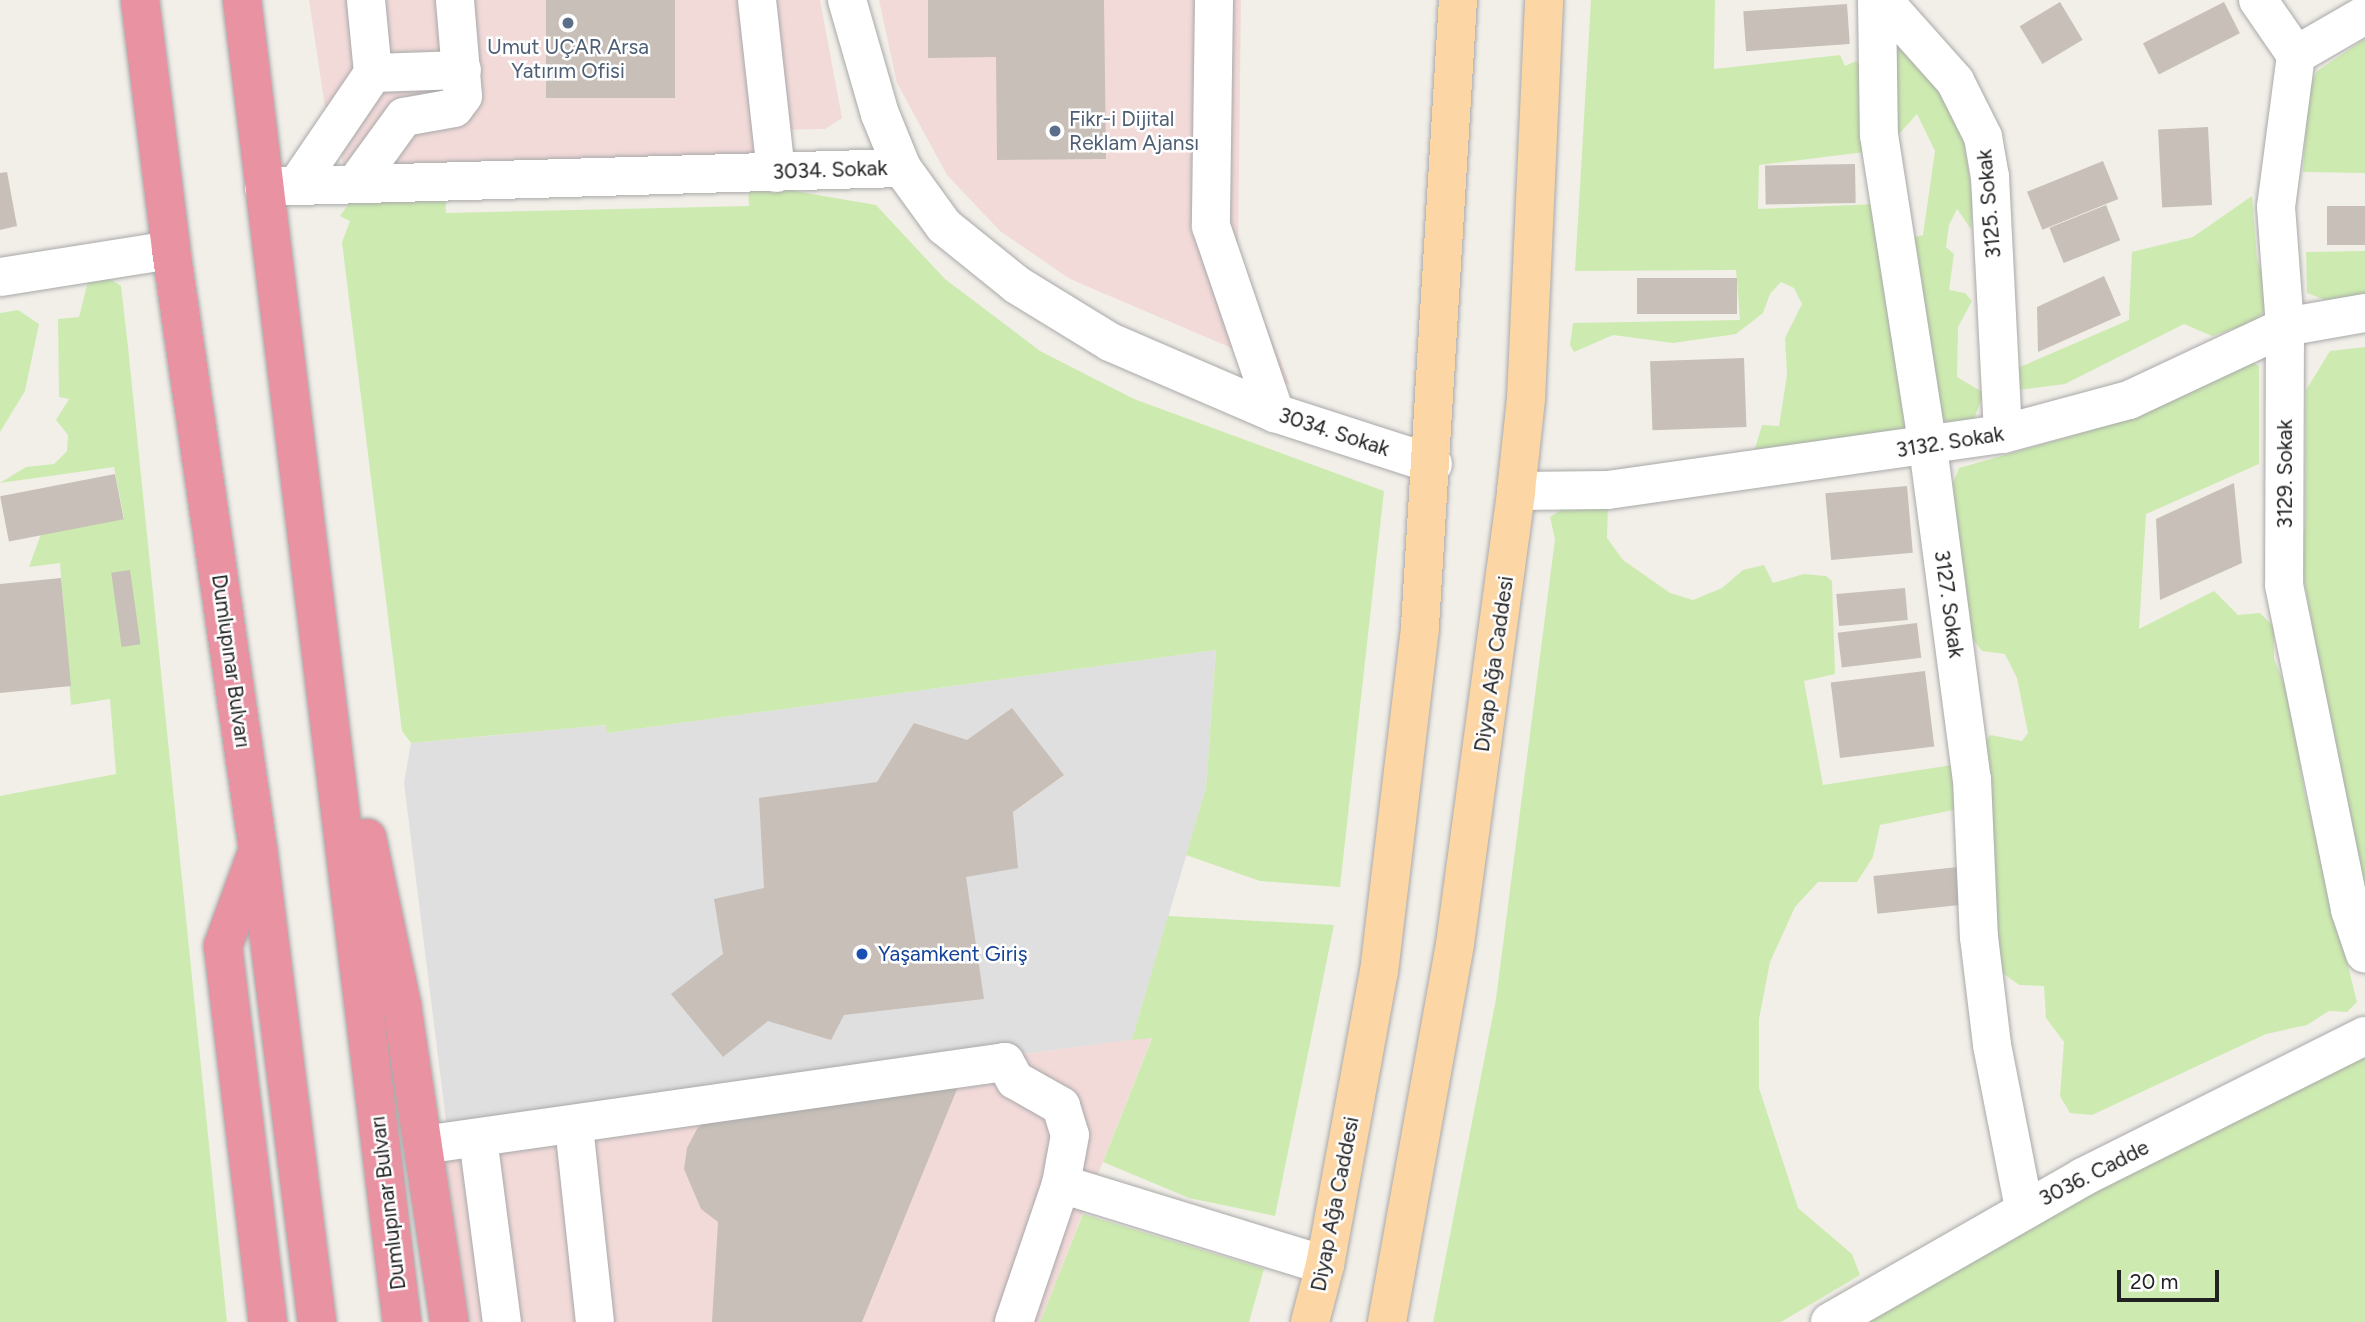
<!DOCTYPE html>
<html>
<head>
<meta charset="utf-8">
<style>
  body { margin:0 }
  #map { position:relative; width:2365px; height:1322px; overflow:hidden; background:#f2efe9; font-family:Figtree,sans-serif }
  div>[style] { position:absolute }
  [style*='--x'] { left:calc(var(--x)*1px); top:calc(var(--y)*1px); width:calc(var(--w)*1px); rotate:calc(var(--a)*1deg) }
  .residential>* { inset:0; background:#e0dfdf }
  .commercial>* { inset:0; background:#f2dad9 }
  .grass>* { inset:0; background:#cdebb0 }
  .building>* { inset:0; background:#c7bfb8; transform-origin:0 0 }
  .roads { filter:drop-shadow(0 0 2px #a9a9a9) drop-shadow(0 0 2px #a9a9a9) }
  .minor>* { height:38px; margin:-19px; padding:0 19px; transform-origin:19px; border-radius:19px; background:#fff }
  .major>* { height:38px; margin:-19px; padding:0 19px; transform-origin:19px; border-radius:19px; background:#fcd6a4 }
  .highway>* { height:38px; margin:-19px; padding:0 19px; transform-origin:19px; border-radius:19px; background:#e892a2 }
  .dots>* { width:19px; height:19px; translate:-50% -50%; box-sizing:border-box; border:4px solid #fff; border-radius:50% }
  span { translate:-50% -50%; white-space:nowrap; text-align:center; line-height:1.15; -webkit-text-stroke:5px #fff; paint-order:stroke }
  .service-label { font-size:21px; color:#4e5e75 }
  .left { translate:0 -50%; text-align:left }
  .street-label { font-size:21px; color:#222 }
  .transit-label { font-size:21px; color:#164399 }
  .scale { position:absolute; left:2117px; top:1270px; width:102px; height:32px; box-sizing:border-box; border:4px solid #222; border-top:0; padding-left:9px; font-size:21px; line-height:24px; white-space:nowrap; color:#222; -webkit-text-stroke:5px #fff; paint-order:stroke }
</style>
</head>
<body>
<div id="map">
  <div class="residential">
    <i style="clip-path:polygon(1216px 650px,1206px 788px,1132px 1040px,447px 1129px,404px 783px,411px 743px,607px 725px,607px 733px)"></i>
  </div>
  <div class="commercial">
    <i style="clip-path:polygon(309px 0,820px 0,842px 118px,825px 129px,768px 130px,762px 185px,354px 196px,325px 107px)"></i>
    <i style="clip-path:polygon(879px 0,1241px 0,1238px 254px,1290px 385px,1241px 367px,1234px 349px,1070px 279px,1000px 231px,947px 175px,897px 83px)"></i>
    <i style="clip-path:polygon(1152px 1037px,1040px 1322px,461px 1322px,438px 1131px)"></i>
  </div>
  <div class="grass">
    <i style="clip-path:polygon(1591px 0,1715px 0,1714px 69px,1840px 55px,1845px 66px,1856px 61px,1863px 69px,1865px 152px,1759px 165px,1758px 209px,1876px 204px,1912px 427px,1900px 438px,1754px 452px,1762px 425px,1779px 426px,1787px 375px,1785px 338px,1802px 304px,1794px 288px,1781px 282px,1770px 294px,1763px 313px,1736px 334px,1673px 343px,1613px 335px,1574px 352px,1570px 345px,1573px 323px,1740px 320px,1736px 270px,1575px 271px)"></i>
    <i style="clip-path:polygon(2365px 39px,2365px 173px,2303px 172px,2308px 91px,2317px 71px)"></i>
    <i style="clip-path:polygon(1903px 46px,1926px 71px,1962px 128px,1973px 200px,1971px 229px,1957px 209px,1949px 225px,1946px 247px,1954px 254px,1949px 290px,1965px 293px,1972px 301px,1958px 327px,1957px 377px,1984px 393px,1974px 419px,1963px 422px,1947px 422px,1938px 416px,1908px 239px,1923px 235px,1935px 151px,1917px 114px,1900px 133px,1892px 132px,1890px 56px)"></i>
    <i style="clip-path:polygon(748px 183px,876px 205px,945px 279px,1040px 351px,1134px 399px,1384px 491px,1340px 887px,1260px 881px,1186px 855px,1206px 788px,1216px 650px,607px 733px,606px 725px,411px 743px,402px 731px,342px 242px,350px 221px,340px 216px,354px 196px,445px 191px,446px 213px,749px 206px)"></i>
    <i style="clip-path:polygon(2252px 196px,2257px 259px,2272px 299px,2257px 321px,2212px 336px,2184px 324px,2065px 384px,2017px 390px,2013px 370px,2129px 320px,2132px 252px,2193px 237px)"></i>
    <i style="clip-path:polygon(2365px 251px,2365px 296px,2333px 303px,2307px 293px,2306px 252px)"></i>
    <i style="clip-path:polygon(110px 279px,121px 286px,128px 347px,227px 1322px,0 1322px,0 796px,116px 774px,110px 699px,71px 705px,60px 563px,29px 567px,41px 534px,124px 518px,114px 467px,0 483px,26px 467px,54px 464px,67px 451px,68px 435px,56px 420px,69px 399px,59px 397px,58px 319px,79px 317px,88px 281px)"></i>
    <i style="clip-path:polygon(18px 310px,39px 324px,25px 391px,0 432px,0 313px)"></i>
    <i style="clip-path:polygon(2365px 347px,2365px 914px,2300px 558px,2305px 524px,2306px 390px,2330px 351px)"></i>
    <i style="clip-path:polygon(2245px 359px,2259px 366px,2259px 464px,2146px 514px,2139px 629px,2214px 591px,2238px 615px,2260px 613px,2274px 627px,2274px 659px,2291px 701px,2304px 790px,2357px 1002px,2347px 1012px,2329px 1011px,2307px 1025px,2266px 1034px,2092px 1115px,2070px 1113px,2060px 1096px,2064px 1042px,2046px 1018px,2044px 986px,2019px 985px,2000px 971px,1981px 749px,1990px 735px,2022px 741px,2028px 733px,2017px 678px,2005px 654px,1982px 651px,1969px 634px,1953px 483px,1959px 468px,2089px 431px)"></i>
    <i style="clip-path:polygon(1608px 507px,1607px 538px,1623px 560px,1670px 593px,1693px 600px,1722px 588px,1743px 570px,1764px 565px,1773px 583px,1804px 574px,1826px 576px,1832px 581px,1835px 674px,1804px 681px,1823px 785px,1952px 765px,1963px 808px,1880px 825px,1873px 857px,1857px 882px,1818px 882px,1795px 907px,1770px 962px,1759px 1019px,1759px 1088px,1798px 1208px,1852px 1254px,1860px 1275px,1781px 1322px,1433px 1322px,1496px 999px,1555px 539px,1550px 517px,1564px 508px)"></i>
    <i style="clip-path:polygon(1168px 916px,1334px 925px,1275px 1216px,1189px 1198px,1103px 1162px,1152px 1038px,1132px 1040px)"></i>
    <i style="clip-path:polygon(2365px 1054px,2365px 1322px,1857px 1322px,2116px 1172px)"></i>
    <i style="clip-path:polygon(1083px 1214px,1264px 1269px,1249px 1322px,1040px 1322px)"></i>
  </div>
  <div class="building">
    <i style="left:546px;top:0;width:129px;height:98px"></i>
    <i style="clip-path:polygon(928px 0,1104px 0,1106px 159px,997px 160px,996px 57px,928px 58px)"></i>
    <i style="left:2060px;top:2px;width:44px;height:47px;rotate:59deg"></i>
    <i style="left:2224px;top:2px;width:35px;height:91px;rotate:63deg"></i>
    <i style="left:1847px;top:4px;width:40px;height:104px;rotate:86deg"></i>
    <i style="left:2208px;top:127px;width:78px;height:50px;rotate:87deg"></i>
    <i style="left:2103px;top:161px;width:41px;height:82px;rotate:68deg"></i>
    <i style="left:1855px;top:164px;width:39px;height:90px;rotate:89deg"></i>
    <i style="clip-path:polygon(7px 172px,17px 226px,0 230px,0 173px)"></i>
    <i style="left:2106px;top:205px;width:38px;height:61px;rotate:68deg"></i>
    <i style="left:2365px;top:206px;width:39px;height:38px;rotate:90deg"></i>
    <i style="clip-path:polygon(2104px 276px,2121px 315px,2038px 352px,2037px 307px)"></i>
    <i style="left:1737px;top:278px;width:36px;height:100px;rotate:90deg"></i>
    <i style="left:1744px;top:358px;width:69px;height:94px;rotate:88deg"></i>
    <i style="left:115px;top:474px;width:46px;height:117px;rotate:79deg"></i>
    <i style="clip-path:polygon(2234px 483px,2242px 563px,2160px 600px,2156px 519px)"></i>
    <i style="left:1907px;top:486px;width:67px;height:82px;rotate:85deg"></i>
    <i style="left:130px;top:570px;width:75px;height:19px;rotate:82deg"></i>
    <i style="clip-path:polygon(61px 578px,71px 686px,0 693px,0 584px)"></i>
    <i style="left:1905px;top:588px;width:32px;height:69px;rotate:85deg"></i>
    <i style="left:1917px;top:623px;width:35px;height:80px;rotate:83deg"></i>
    <i style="left:1925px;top:671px;width:76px;height:95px;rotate:83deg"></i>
    <i style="clip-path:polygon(1012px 708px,1064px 775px,1013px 812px,1018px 868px,966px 877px,984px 999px,844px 1015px,831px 1040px,768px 1021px,723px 1057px,671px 994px,723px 954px,714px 899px,764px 888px,759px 798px,877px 782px,914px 723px,967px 740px)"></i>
    <i style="left:1958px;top:867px;width:38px;height:85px;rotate:84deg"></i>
    <i style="clip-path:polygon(964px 1072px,862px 1322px,712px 1322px,718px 1222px,701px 1209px,684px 1169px,687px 1148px,697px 1129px,712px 1114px)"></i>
  </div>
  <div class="roads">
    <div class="minor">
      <i style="--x:757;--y:0;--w:174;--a:83.7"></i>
      <i style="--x:847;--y:0;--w:119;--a:73.9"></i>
      <i style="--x:880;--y:114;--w:58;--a:67.8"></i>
      <i style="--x:1214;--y:0;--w:226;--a:90.8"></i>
      <i style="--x:1211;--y:226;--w:198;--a:71.1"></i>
      <i style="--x:1877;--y:0;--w:135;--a:89.2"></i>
      <i style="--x:1879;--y:135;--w:316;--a:81.1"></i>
      <i style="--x:1928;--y:447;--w:335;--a:82.5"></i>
      <i style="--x:1972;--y:779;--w:158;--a:87.5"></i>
      <i style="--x:1979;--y:937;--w:109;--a:83.1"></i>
      <i style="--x:1992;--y:1045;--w:166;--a:78.9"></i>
      <i style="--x:2258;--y:0;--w:67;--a:55.4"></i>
      <i style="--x:2296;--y:55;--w:153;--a:97.5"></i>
      <i style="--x:2276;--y:207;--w:120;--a:85.7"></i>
      <i style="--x:2285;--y:327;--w:258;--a:90.2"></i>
      <i style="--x:2284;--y:585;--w:332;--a:78.5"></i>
      <i style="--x:2350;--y:910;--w:46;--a:71.2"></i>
      <i style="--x:1888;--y:6;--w:101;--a:48.2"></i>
      <i style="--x:1955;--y:81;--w:63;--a:63.4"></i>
      <i style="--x:1983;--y:137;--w:41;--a:80.1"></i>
      <i style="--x:1990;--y:177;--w:257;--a:87.1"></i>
      <i style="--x:2296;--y:55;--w:80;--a:-30.1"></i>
      <i style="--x:373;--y:73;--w:89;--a:-1.9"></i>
      <i style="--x:356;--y:183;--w:82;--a:-54"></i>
      <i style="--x:404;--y:117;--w:51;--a:-10.2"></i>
      <i style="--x:454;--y:108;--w:15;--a:-53"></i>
      <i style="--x:463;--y:96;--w:96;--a:-94.8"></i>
      <i style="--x:297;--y:185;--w:135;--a:-55.8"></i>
      <i style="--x:373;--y:73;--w:73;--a:-95.5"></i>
      <i style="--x:264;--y:187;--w:638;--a:-1.71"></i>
      <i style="--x:902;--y:168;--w:72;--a:54.1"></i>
      <i style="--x:944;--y:226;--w:94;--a:38.9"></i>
      <i style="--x:1017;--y:285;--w:109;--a:31.5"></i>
      <i style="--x:1110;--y:342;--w:180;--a:23.3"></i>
      <i style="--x:1275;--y:413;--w:166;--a:17.9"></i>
      <i style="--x:0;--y:277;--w:173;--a:-9"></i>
      <i style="--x:1516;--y:491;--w:92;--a:-0.6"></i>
      <i style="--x:1608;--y:490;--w:399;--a:-8.1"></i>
      <i style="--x:2003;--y:434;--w:131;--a:-15.1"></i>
      <i style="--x:2129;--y:400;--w:172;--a:-25.1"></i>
      <i style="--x:2285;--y:327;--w:81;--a:-9.9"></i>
      <i style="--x:574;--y:1126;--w:197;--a:83.9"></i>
      <i style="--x:478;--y:1138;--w:186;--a:82.6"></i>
      <i style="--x:423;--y:1145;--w:588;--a:-8.12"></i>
      <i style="--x:1005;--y:1062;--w:21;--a:61"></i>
      <i style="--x:1015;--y:1080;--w:53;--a:29.5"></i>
      <i style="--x:1061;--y:1106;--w:30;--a:73"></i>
      <i style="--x:1070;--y:1135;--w:50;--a:100.4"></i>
      <i style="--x:1061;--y:1184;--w:146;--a:108.8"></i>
      <i style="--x:1061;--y:1184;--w:276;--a:17.1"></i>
      <i style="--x:1830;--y:1322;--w:292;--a:-29.8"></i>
      <i style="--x:2083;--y:1177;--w:315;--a:-26.6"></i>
    </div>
    <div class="major">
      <i style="--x:1310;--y:1322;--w:59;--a:-75.3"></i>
      <i style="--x:1325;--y:1265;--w:298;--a:-79.6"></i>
      <i style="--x:1379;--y:972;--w:348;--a:-83.2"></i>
      <i style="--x:1420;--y:626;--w:627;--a:-86.53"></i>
      <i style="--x:1387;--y:1322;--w:384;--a:-79.8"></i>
      <i style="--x:1455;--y:944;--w:457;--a:-82.3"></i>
      <i style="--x:1516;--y:491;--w:93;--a:-83.8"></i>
      <i style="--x:1526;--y:399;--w:399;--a:-87.4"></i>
    </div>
    <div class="highway">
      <i style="--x:140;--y:0;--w:252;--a:82.9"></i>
      <i style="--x:171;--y:250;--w:605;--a:81.74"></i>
      <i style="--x:258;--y:849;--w:477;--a:82.9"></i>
      <i style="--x:242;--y:0;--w:1332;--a:83.1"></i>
      <i style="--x:367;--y:838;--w:172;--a:78.2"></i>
      <i style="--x:402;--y:1006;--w:319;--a:81.5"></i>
      <i style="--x:255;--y:858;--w:94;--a:110"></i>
      <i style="--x:223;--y:946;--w:379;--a:83.2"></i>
    </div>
  </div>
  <div class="dots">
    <i style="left:568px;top:23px;background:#5c6f8a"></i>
    <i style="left:1055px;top:131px;background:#5c6f8a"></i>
    <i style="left:862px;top:954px;background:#1a4fb4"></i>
  </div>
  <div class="service-label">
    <span style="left:568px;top:59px">Umut UÇAR Arsa<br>Yatırım Ofisi</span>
    <span class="left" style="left:1069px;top:131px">Fikr-i Dijital<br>Reklam Ajansı</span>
  </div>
  <div class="street-label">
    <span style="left:830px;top:170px;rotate:-2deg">3034. Sokak</span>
    <span style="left:1989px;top:204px;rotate:-95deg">3125. Sokak</span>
    <span style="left:1334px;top:432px;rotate:18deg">3034. Sokak</span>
    <span style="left:1950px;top:442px;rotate:-9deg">3132. Sokak</span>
    <span style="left:2285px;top:474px;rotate:-90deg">3129. Sokak</span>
    <span style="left:1949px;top:604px;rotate:82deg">3127. Sokak</span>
    <span style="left:231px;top:661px;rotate:82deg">Dumlupınar Bulvarı</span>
    <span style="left:1494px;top:664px;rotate:-82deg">Diyap Ağa Caddesi</span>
    <span style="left:2094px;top:1173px;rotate:-27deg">3036. Cadde</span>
    <span style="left:388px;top:1203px;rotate:-97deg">Dumlupınar Bulvarı</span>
    <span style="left:1335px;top:1204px;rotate:-79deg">Diyap Ağa Caddesi</span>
  </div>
  <div class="transit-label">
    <span class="left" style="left:878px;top:954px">Yaşamkent Giriş</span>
  </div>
  <div class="scale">20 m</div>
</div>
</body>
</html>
